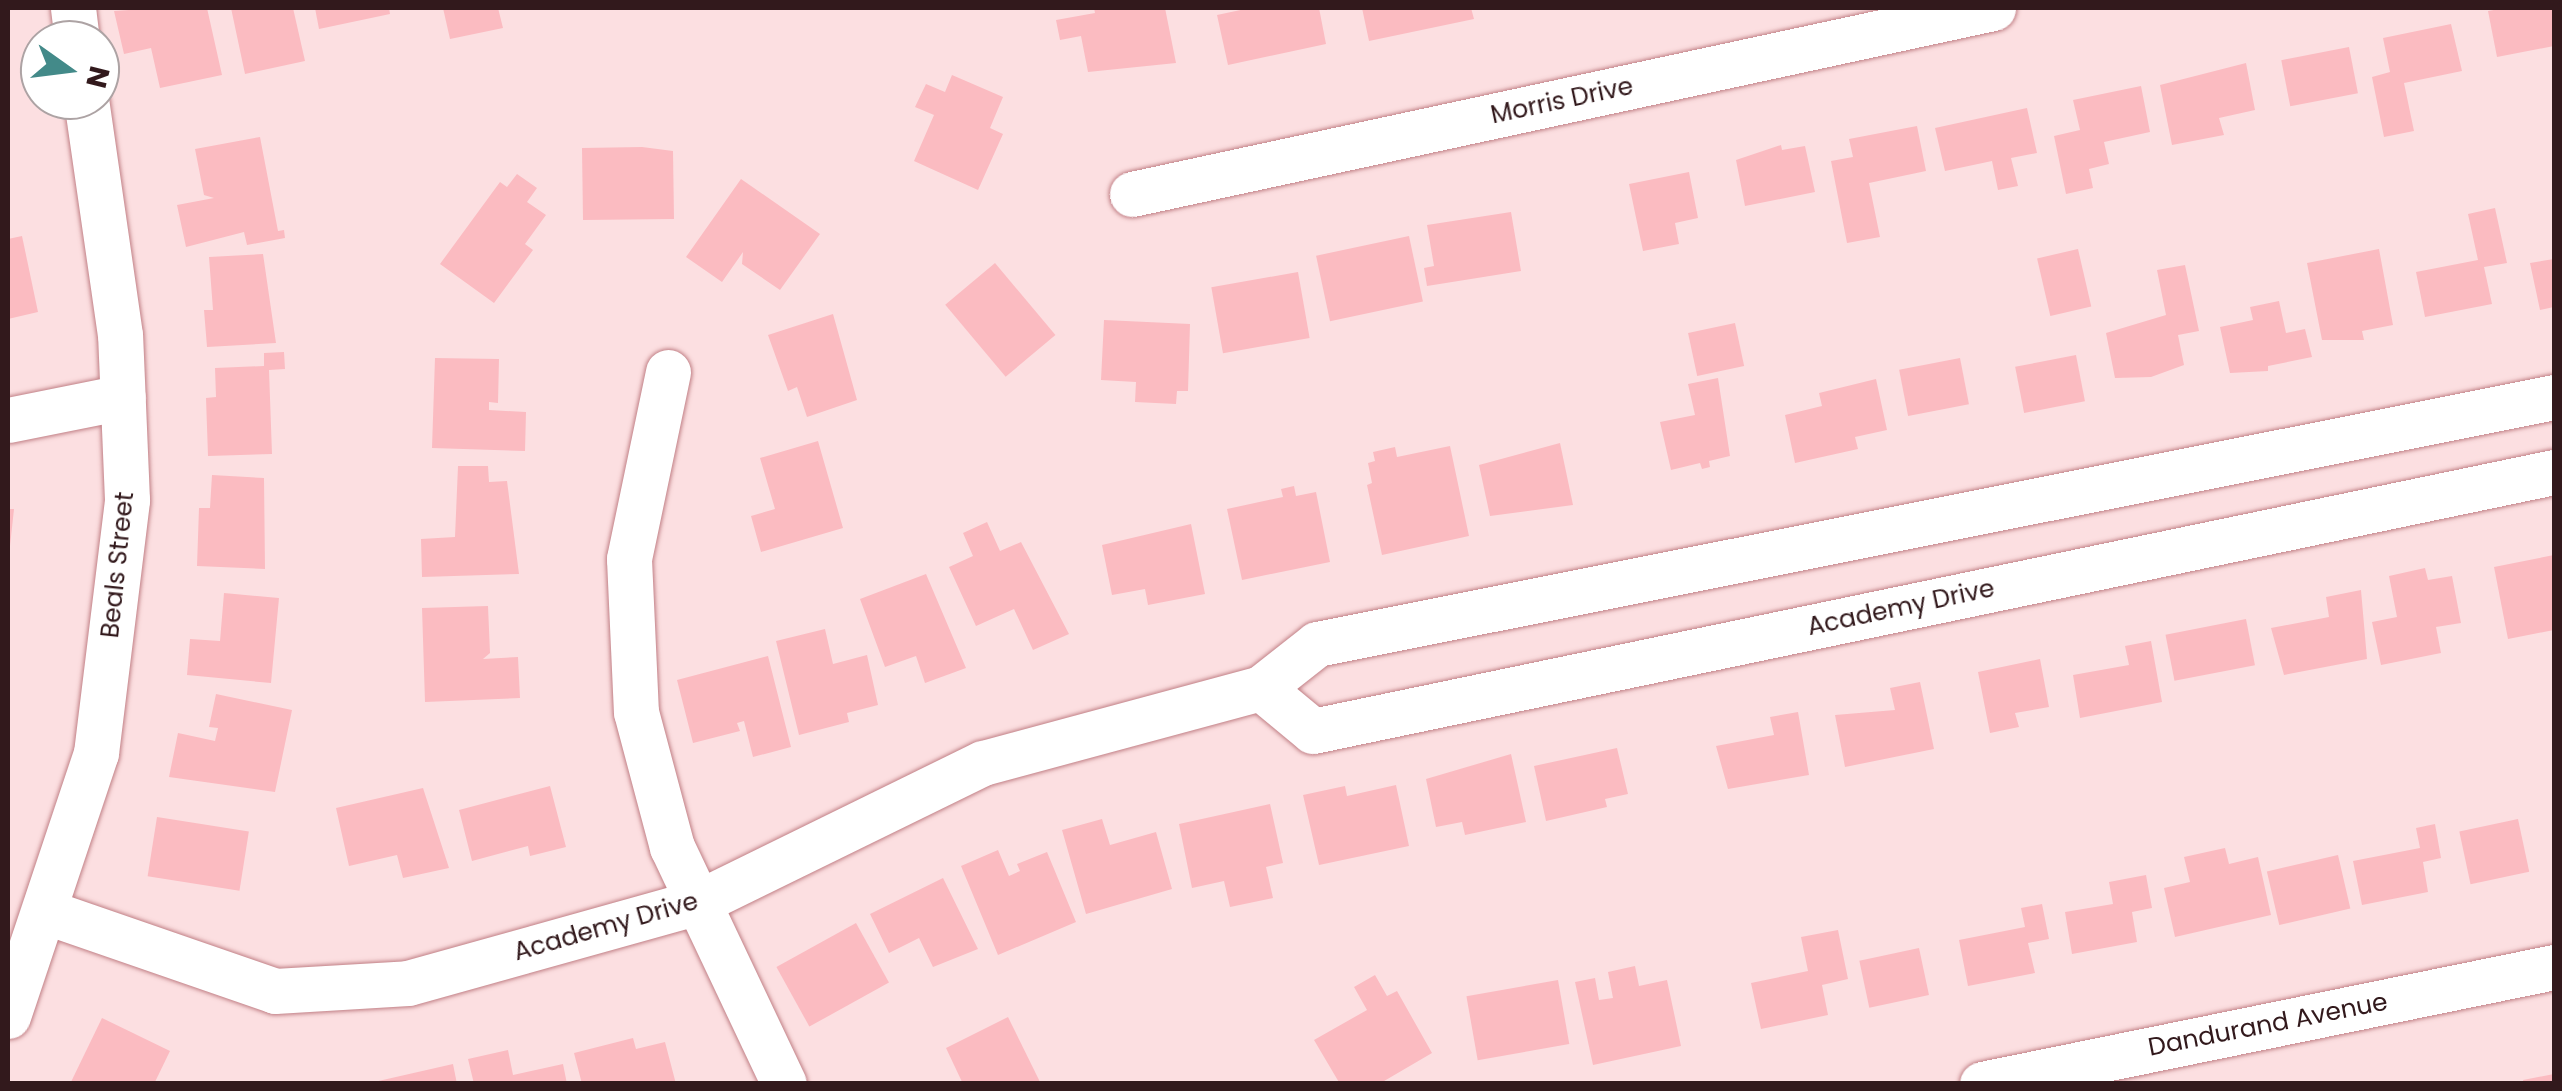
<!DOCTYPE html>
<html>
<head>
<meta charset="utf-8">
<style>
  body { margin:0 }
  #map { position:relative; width:2562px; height:1091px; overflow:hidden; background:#fcdfe1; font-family:Poppins,sans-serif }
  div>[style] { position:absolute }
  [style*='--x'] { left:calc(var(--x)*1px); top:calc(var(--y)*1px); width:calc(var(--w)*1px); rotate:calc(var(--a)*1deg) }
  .building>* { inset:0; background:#fbbbc1; transform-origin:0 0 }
  .roads { filter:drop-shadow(0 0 2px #c18086) drop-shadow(0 0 2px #c18086) }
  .minor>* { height:45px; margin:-22.5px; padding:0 22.5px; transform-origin:22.5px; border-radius:22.5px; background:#fff }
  span { translate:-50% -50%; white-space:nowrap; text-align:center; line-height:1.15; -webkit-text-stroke:8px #fff; paint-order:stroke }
  .street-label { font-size:25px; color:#32191c }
  .frame { position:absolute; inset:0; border:10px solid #32191c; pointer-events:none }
  .north { position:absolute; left:20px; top:20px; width:100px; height:100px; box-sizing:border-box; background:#fff; border:2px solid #ada3a4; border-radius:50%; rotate:104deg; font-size:28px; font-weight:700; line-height:40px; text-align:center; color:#32191c }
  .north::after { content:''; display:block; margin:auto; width:35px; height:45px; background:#438a89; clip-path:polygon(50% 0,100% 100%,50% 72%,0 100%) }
</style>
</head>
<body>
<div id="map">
  <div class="building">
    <i style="clip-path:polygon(159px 8px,207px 8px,222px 75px,160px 88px,151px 48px,124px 54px,114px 11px)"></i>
    <i style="clip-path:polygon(231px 8px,293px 8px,305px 61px,245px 74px)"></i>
    <i style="clip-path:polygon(315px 8px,389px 8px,390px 14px,319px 29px)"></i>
    <i style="clip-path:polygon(443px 8px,498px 8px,503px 28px,450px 39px)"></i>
    <i style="clip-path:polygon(1094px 8px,1165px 8px,1176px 63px,1088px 72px,1081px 36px,1060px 40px,1056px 20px,1095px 13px)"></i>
    <i style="clip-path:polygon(1250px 8px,1319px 8px,1326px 44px,1228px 65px,1217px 15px)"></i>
    <i style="clip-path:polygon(1362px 8px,1471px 8px,1474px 19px,1369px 41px)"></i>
    <i style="clip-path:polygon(2505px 8px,2554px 8px,2554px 46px,2497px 57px,2488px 11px)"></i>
    <i style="clip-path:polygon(2451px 24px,2462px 71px,2404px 83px,2414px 131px,2384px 137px,2372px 77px,2390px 72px,2383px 38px)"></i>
    <i style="left:2349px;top:47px;width:47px;height:69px;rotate:79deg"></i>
    <i style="clip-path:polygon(2246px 63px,2255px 110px,2219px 118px,2224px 135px,2172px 145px,2160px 85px)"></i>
    <i style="clip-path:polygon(952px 75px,1003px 97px,990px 128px,1003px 134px,978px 190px,914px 161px,934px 115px,915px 107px,926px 84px,945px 92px)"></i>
    <i style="clip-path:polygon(2141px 86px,2150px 132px,2104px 142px,2109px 164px,2089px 169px,2093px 188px,2066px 194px,2054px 136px,2080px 130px,2073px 100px)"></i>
    <i style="clip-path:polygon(2027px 108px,2037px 153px,2011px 158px,2018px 186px,1998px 190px,1992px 161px,1945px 171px,1935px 128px)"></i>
    <i style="clip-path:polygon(1917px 126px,1926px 171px,1869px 183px,1880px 237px,1847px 243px,1831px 161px,1853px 157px,1849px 139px)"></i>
    <i style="clip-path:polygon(260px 137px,278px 231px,284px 230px,285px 238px,247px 245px,244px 232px,186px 247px,177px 205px,214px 198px,204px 195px,195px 149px)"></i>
    <i style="clip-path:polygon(1781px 145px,1782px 150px,1805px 146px,1815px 192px,1745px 206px,1736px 160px)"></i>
    <i style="clip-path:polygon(642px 147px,673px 151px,674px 219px,583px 220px,582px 148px)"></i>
    <i style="clip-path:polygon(1689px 172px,1698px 218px,1675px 223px,1679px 244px,1643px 251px,1629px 184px)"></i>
    <i style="clip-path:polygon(517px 174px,537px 188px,527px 202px,546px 215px,525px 244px,533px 250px,494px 303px,440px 264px,500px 182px,507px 187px)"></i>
    <i style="clip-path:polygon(741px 179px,820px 234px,780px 290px,742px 264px,743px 252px,722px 282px,686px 257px)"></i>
    <i style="clip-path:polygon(2495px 208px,2507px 263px,2484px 267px,2492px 304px,2425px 317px,2416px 272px,2478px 260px,2468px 214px)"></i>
    <i style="clip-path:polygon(1511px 212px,1521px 271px,1427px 286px,1424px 268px,1434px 266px,1427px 225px)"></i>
    <i style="clip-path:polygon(22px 236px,38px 312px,8px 319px,8px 239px)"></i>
    <i style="left:1409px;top:236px;width:67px;height:95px;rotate:78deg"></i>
    <i style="left:2078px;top:249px;width:59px;height:42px;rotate:77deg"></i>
    <i style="clip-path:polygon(2379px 249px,2393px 325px,2362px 331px,2364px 340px,2322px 340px,2307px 263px)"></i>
    <i style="clip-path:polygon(263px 254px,276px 343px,207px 347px,204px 310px,213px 310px,209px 257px)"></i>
    <i style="clip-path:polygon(2554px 259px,2554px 307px,2540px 310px,2530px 263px)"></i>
    <i style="left:995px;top:263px;width:94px;height:65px;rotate:50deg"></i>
    <i style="clip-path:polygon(2185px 265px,2199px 331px,2178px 335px,2184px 365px,2151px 377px,2115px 378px,2106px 333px,2166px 315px,2157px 270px)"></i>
    <i style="left:1298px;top:272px;width:67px;height:88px;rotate:80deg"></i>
    <i style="clip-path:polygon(2279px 301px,2286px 333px,2305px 329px,2312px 357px,2268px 366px,2268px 371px,2230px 373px,2220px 327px,2253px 320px,2250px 307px)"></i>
    <i style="clip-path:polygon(833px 314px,857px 400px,807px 417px,797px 387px,788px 391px,768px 335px)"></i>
    <i style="clip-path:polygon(1104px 320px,1190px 324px,1188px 391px,1177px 391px,1176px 404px,1135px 402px,1136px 382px,1101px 380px)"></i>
    <i style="left:1735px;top:323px;width:44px;height:48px;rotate:78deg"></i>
    <i style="clip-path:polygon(284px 352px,285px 369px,269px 370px,272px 454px,208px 456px,206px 398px,216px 397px,215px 368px,264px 366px,264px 353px)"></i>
    <i style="left:2076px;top:355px;width:47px;height:62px;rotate:79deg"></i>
    <i style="clip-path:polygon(435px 358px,499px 359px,498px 403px,489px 402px,489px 410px,526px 412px,525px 451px,432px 448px)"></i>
    <i style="left:1960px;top:358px;width:47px;height:62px;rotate:79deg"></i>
    <i style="clip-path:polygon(1718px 378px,1730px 456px,1709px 461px,1710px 467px,1702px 469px,1700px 463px,1671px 470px,1660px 422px,1695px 415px,1688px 384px)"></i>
    <i style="clip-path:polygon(1876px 379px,1887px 430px,1855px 437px,1858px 449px,1795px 463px,1785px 415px,1822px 406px,1819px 393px)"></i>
    <i style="clip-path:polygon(818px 441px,843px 528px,761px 552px,751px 516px,775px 509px,760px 458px)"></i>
    <i style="clip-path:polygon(1560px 443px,1573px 505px,1490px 516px,1479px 465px)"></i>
    <i style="clip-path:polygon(1450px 446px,1469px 536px,1382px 555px,1367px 485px,1372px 483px,1368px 463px,1375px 461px,1373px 452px,1395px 447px,1397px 457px)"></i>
    <i style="clip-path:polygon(458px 466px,488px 466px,489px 482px,507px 481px,519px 574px,422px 577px,421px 539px,455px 537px)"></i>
    <i style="clip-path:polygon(212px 475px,264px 478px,265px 569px,197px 566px,199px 508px,210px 508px)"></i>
    <i style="clip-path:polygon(1294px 486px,1296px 496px,1316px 492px,1330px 562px,1242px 580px,1227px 509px,1283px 497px,1281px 489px)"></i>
    <i style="clip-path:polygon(8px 509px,14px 509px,10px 546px,8px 546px)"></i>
    <i style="clip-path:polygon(987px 522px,1000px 551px,1021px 542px,1069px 634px,1033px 650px,1014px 609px,976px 626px,949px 567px,973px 556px,963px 533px)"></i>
    <i style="clip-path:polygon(1191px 524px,1205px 594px,1148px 605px,1145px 589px,1112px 595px,1102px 545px)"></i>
    <i style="clip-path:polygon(2554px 555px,2554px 630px,2508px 639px,2494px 567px)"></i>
    <i style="clip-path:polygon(2425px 568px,2428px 580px,2452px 576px,2461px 623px,2436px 627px,2441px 653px,2381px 665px,2372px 622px,2397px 617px,2389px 576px)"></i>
    <i style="clip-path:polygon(926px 574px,966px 668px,925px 683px,916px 656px,885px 667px,860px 599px)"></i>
    <i style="clip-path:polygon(2361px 590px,2367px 659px,2284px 675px,2271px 628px,2329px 617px,2326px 597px)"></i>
    <i style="clip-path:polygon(224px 593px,279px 598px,271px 683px,187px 675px,190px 639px,220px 641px)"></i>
    <i style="clip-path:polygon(488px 606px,490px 653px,483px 659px,518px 657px,520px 698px,425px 702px,422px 608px)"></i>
    <i style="left:2246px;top:619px;width:47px;height:82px;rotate:79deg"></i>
    <i style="clip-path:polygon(825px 629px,833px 664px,867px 655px,878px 705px,847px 713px,849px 722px,799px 735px,776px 641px)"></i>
    <i style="clip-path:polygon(2151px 641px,2162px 702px,2080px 718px,2073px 675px,2129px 665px,2125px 646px)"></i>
    <i style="clip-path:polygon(768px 656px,791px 747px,753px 757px,744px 721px,737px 723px,740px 731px,693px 743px,677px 680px)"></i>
    <i style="clip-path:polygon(2040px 659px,2049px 707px,2015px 713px,2019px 727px,1990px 733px,1978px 672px)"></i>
    <i style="clip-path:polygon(1920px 682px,1934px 749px,1845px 767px,1835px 715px,1895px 710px,1890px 688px)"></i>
    <i style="clip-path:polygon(216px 694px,292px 710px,275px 792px,169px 777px,178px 733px,215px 741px,218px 728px,209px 727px)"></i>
    <i style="clip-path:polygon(1798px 712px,1809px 775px,1728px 789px,1716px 746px,1774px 735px,1770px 717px)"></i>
    <i style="clip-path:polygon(1617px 748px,1628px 794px,1605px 799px,1607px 807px,1546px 821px,1534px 766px)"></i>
    <i style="clip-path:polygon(1511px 754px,1526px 822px,1465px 835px,1462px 822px,1436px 827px,1426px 779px)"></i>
    <i style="clip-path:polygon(1396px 785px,1409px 846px,1319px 865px,1303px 795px,1345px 786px,1347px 796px)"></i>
    <i style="clip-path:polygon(550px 786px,566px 847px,530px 856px,528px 846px,472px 861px,459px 810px)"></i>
    <i style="clip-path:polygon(423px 788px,449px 868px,403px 878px,397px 855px,349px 866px,336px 808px)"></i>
    <i style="clip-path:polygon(1270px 804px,1283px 863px,1266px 867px,1273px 898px,1230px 907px,1224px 881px,1192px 888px,1179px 824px)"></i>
    <i style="left:157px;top:817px;width:93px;height:60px;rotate:9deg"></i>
    <i style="clip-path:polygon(1102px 819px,1110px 845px,1156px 832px,1172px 889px,1086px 914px,1062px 830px)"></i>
    <i style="left:2518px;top:819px;width:54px;height:60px;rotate:78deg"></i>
    <i style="clip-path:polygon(2435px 824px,2441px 858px,2423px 862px,2428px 892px,2362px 905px,2353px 861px,2420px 848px,2416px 828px)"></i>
    <i style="clip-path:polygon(2225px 848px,2229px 864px,2258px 857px,2271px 915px,2175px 937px,2164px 888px,2190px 882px,2184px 857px)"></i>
    <i style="clip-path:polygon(998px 850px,1009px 876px,1020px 871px,1017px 864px,1047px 852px,1076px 922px,998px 955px,961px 866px)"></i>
    <i style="left:2338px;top:855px;width:55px;height:73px;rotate:77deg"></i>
    <i style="clip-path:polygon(2146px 875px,2152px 908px,2132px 912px,2137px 942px,2072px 954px,2065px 912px,2113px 904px,2109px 882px)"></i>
    <i style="clip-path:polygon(943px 878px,978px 949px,933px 967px,919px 938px,889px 953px,870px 914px)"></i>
    <i style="clip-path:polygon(2042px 904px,2049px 939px,2028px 943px,2035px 973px,1968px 986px,1959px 940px,2025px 927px,2021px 908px)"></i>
    <i style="left:856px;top:923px;width:68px;height:91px;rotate:61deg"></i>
    <i style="clip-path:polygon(1838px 930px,1848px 979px,1822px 985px,1828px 1015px,1761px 1029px,1751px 983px,1808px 971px,1801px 937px)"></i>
    <i style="left:1919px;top:948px;width:48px;height:61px;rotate:78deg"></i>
    <i style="clip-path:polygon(1635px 966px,1639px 986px,1667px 980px,1681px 1046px,1593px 1065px,1575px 982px,1595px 978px,1599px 1000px,1613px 998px,1608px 972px)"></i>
    <i style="clip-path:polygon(1375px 975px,1387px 996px,1397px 991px,1432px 1053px,1379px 1084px,1340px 1084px,1314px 1040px,1367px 1010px,1354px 987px)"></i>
    <i style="left:1558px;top:980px;width:65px;height:93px;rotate:80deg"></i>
    <i style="clip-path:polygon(1008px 1017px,1041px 1084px,963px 1084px,946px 1048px)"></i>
    <i style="clip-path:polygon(102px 1018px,170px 1051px,154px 1084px,70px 1084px)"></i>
    <i style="clip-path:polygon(633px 1038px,636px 1049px,665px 1042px,676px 1084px,582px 1084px,574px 1053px)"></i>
    <i style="clip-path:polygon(508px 1050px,513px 1075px,563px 1064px,567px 1084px,474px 1084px,468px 1059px)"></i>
    <i style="clip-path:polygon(453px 1064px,457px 1084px,374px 1084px,374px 1082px)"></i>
    <i style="clip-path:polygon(2554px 1074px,2554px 1084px,2524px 1084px,2523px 1080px)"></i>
  </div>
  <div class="roads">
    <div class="minor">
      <i style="--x:73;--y:8;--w:32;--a:83"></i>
      <i style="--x:1132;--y:194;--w:881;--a:-12.19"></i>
      <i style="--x:668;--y:372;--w:191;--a:101.8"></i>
      <i style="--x:629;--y:559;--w:153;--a:87.4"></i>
      <i style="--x:636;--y:712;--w:140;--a:75.1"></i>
      <i style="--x:672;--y:847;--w:262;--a:64.7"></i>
      <i style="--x:8;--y:420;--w:117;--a:-11.3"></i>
      <i style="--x:1261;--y:688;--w:67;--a:39.6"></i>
      <i style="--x:1313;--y:731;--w:1268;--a:-11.79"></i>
      <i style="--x:47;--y:912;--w:241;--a:19.1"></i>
      <i style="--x:275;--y:991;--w:133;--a:-3.4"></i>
      <i style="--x:408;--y:983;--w:302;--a:-15.6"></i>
      <i style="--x:699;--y:902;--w:316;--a:-26.1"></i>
      <i style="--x:983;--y:763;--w:288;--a:-15.1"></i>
      <i style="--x:1261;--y:688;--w:71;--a:-38.2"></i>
      <i style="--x:1317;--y:644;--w:1261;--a:-11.29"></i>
      <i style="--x:8;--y:1016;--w:277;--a:-71.5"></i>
      <i style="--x:96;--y:753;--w:255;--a:-83"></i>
      <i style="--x:127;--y:500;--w:165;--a:-92.4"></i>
      <i style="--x:120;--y:335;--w:237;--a:-98.2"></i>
      <i style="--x:1982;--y:1084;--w:584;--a:-11.56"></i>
    </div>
  </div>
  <div class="street-label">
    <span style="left:1562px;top:101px;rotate:-12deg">Morris Drive</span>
    <span style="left:118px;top:565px;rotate:-84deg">Beals Street</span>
    <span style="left:1901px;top:608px;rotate:-12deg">Academy Drive</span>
    <span style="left:606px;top:927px;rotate:-16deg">Academy Drive</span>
    <span style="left:2268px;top:1025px;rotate:-11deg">Dandurand Avenue</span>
  </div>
  <div class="frame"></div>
  <div class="north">N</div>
</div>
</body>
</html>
